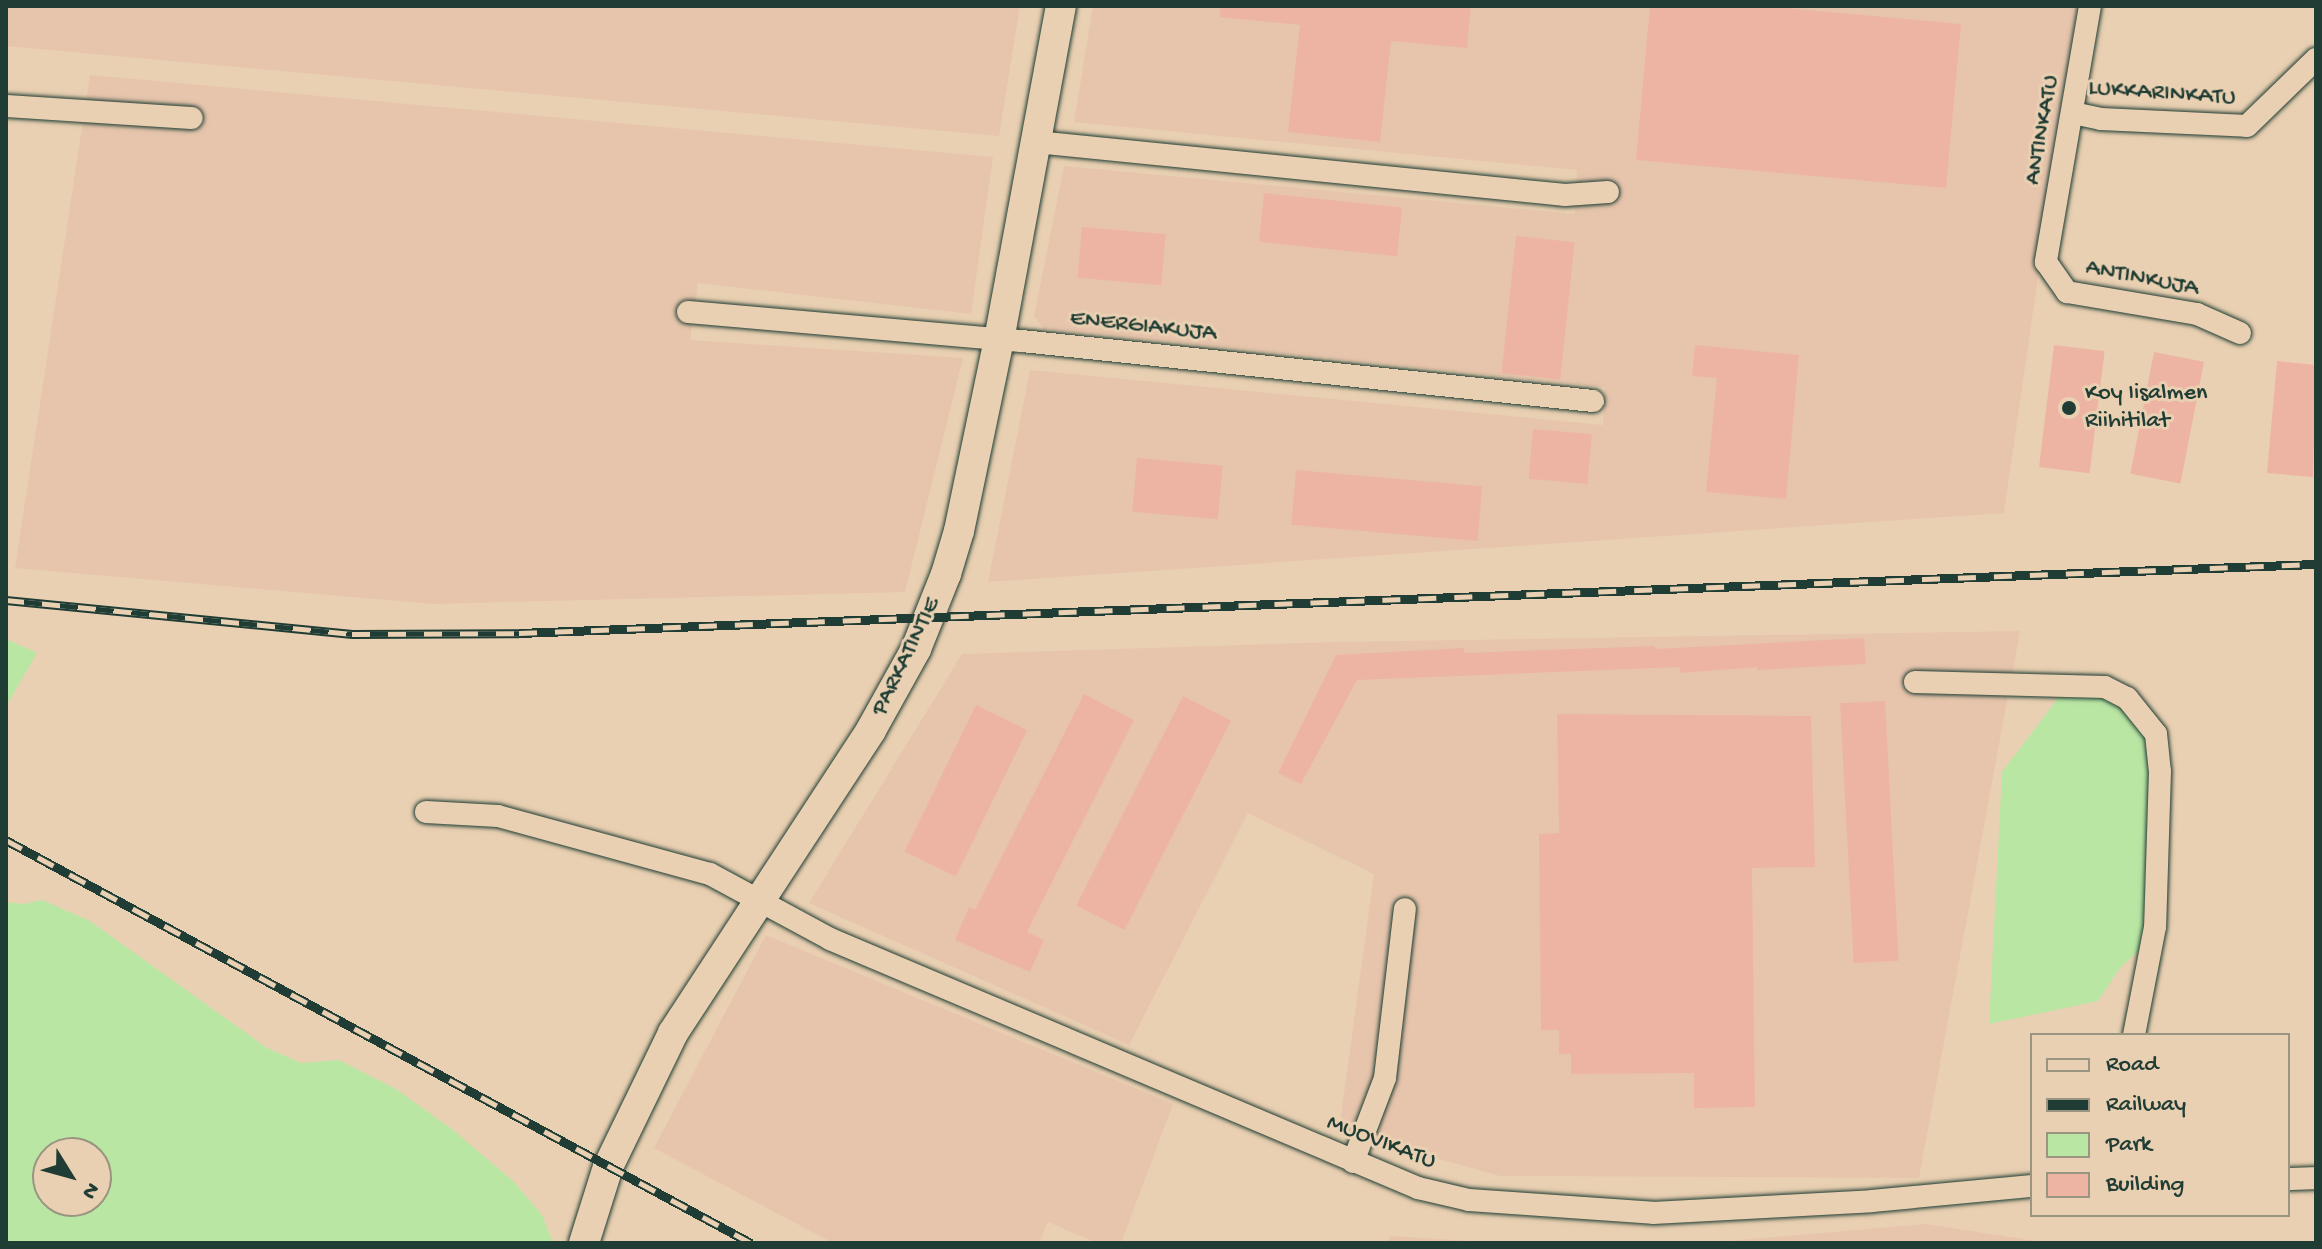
<!DOCTYPE html>
<html>
<head>
<meta charset="utf-8">
<style>
  body { margin:0 }
  #map { position:relative; width:2322px; height:1249px; overflow:hidden; background:#ead0b2; font-family:"Gochi Hand",sans-serif }
  div>[style] { position:absolute }
  [style*='--x'] { left:calc(var(--x)*1px); top:calc(var(--y)*1px); width:calc(var(--w)*1px); rotate:calc(var(--a)*1deg) }
  .built>* { inset:0; background:#e7c5ac }
  .green>* { inset:0; background:#bae6a4 }
  .building>* { inset:0; background:#edb4a4; transform-origin:0 0 }
  .roads { filter:drop-shadow(0 0 2px #1f3d34) drop-shadow(0 0 2px #1f3d34) }
  .street>* { height:22px; margin:-11px; padding:0 11px; transform-origin:11px; border-radius:11px; background:#ead0b2 }
  .secondary>* { height:30px; margin:-15px; padding:0 15px; transform-origin:15px; border-radius:15px; background:#ead0b2 }
  .rail>* { height:9px; margin-top:-4.5px; transform-origin:0; background:repeating-linear-gradient(90deg,#ead0b2 0 18px,#1f3d34 0 36px); box-sizing:border-box; border-block:2px solid #1f3d34 }
  .dots>* { width:22px; height:22px; translate:-50% -50%; box-sizing:border-box; border:4px solid #ead0b2; border-radius:50% }
  span { translate:-50% -50%; white-space:nowrap; text-align:center; line-height:1.15; -webkit-text-stroke:6px #ead0b2; paint-order:stroke }
  .street-label { font-size:24px; color:#1f3d34 }
  .poi-label { font-size:24px; color:#1f3d34 }
  .left { translate:0 -50%; text-align:left }
  .frame { position:absolute; inset:0; border:8px solid #1f3d34; pointer-events:none }
  .legend { position:absolute; left:2030px; top:1033px; width:260px; height:184px; box-sizing:border-box; background:#ead0b2; border:2px solid #999580; margin:0; padding:10px 14px; list-style:none; font-size:24px; color:#1f3d34 }
  .legend li { display:flex; align-items:center; gap:16px; height:40px }
  .legend b { width:40px; border:2px solid #999580 }
  .north { position:absolute; left:32px; top:1137px; width:80px; height:80px; box-sizing:border-box; background:#ead0b2; border:2px solid #999580; border-radius:50%; rotate:127deg; font-size:22px; font-weight:700; line-height:32px; text-align:center; color:#1f3d34 }
  .north::after { content:''; display:block; margin:auto; width:28px; height:36px; background:#1f3d34; clip-path:polygon(50% 0,100% 100%,50% 72%,0 100%) }
</style>
</head>
<body>
<div id="map">
  <div class="built">
    <i style="clip-path:polygon(6px 6px,1020px 6px,999px 136px,6px 46px)"></i>
    <i style="clip-path:polygon(1093px 6px,2077px 6px,2004px 513px,988px 582px,1030px 370px,1603px 425px,1605px 387px,1044px 329px,1034px 316px,1064px 166px,1575px 214px,1577px 170px,1074px 122px)"></i>
    <i style="clip-path:polygon(90px 75px,993px 157px,971px 314px,698px 283px,690px 340px,963px 358px,905px 592px,433px 604px,15px 568px)"></i>
    <i style="clip-path:polygon(2020px 631px,1919px 1178px,1500px 1176px,1339px 1131px,1374px 874px,1248px 813px,1129px 1045px,809px 903px,962px 654px,1336px 642px)"></i>
    <i style="clip-path:polygon(766px 935px,1173px 1104px,1121px 1243px,1097px 1243px,1048px 1222px,1039px 1243px,833px 1243px,654px 1148px)"></i>
    <i style="clip-path:polygon(1926px 1224px,2049px 1243px,1704px 1243px)"></i>
    <i style="clip-path:polygon(1390px 1236px,1501px 1243px,1387px 1243px)"></i>
  </div>
  <div class="green">
    <i style="clip-path:polygon(6px 639px,37px 653px,6px 707px)"></i>
    <i style="clip-path:polygon(2062px 693px,2117px 699px,2146px 731px,2149px 784px,2144px 946px,2120px 968px,2098px 1001px,1989px 1024px,2002px 772px)"></i>
    <i style="clip-path:polygon(evenodd,42px 900px,90px 921px,267px 1048px,301px 1063px,339px 1060px,396px 1089px,453px 1130px,513px 1181px,542px 1215px,553px 1243px,6px 1243px,6px 902px,24px 904px,42px 900px,48px 1153px,96px 1153px,96px 1201px,48px 1201px,48px 1153px)"></i>
  </div>
  <div class="building">
    <i style="clip-path:polygon(1220px 6px,1471px 6px,1467px 48px,1391px 41px,1380px 142px,1288px 132px,1300px 25px,1220px 17px)"></i>
    <i style="clip-path:polygon(1650px 6px,1764px 6px,1961px 24px,1946px 188px,1636px 160px)"></i>
    <i style="left:1264px;top:193px;width:139px;height:49px;rotate:6deg"></i>
    <i style="left:1082px;top:227px;width:84px;height:51px;rotate:5deg"></i>
    <i style="left:1516px;top:236px;width:59px;height:138px;rotate:6deg"></i>
    <i style="clip-path:polygon(1695px 345px,1799px 355px,1786px 499px,1706px 492px,1717px 378px,1692px 376px)"></i>
    <i style="left:2054px;top:345px;width:51px;height:123px;rotate:7deg"></i>
    <i style="left:2154px;top:352px;width:51px;height:124px;rotate:11deg"></i>
    <i style="clip-path:polygon(2277px 361px,2316px 365px,2313px 477px,2267px 473px)"></i>
    <i style="left:1533px;top:429px;width:59px;height:50px;rotate:5deg"></i>
    <i style="left:1137px;top:458px;width:86px;height:54px;rotate:5deg"></i>
    <i style="left:1296px;top:470px;width:187px;height:55px;rotate:5deg"></i>
    <i style="clip-path:polygon(1864px 638px,1866px 664px,1757px 670px,1757px 667px,1680px 673px,1680px 667px,1357px 680px,1301px 784px,1278px 773px,1336px 655px,1464px 648px,1464px 653px,1655px 646px,1655px 649px)"></i>
    <i style="clip-path:polygon(1084px 694px,1134px 720px,1027px 932px,1044px 940px,1030px 972px,955px 940px,969px 907px,975px 910px)"></i>
    <i style="left:1183px;top:696px;width:54px;height:235px;rotate:27deg"></i>
    <i style="left:1885px;top:701px;width:260px;height:45px;rotate:87deg"></i>
    <i style="left:976px;top:705px;width:57px;height:163px;rotate:26deg"></i>
    <i style="clip-path:polygon(1557px 714px,1811px 716px,1815px 867px,1752px 868px,1755px 1107px,1694px 1108px,1694px 1073px,1571px 1074px,1571px 1054px,1559px 1054px,1559px 1030px,1541px 1030px,1539px 834px,1559px 833px)"></i>
  </div>
  <div class="roads">
    <div class="street">
      <i style="--x:2090;--y:6;--w:260;--a:99.8"></i>
      <i style="--x:2046;--y:262;--w:37;--a:55"></i>
      <i style="--x:2067;--y:292;--w:132;--a:9.6"></i>
      <i style="--x:2197;--y:314;--w:47;--a:23.8"></i>
      <i style="--x:6;--y:106;--w:186;--a:3.7"></i>
      <i style="--x:2073;--y:113;--w:29;--a:12"></i>
      <i style="--x:2101;--y:119;--w:146;--a:2.7"></i>
      <i style="--x:2247;--y:126;--w:96;--a:-44.2"></i>
      <i style="--x:1036;--y:142;--w:532;--a:5.72"></i>
      <i style="--x:1565;--y:195;--w:43;--a:-4"></i>
      <i style="--x:688;--y:312;--w:335;--a:5"></i>
      <i style="--x:1022;--y:341;--w:574;--a:6"></i>
      <i style="--x:1915;--y:682;--w:190;--a:1.5"></i>
      <i style="--x:2105;--y:687;--w:25;--a:27"></i>
      <i style="--x:2127;--y:698;--w:46;--a:51.1"></i>
      <i style="--x:2156;--y:734;--w:37;--a:84"></i>
      <i style="--x:2160;--y:771;--w:156;--a:91.8"></i>
      <i style="--x:2155;--y:927;--w:110;--a:101"></i>
      <i style="--x:426;--y:812;--w:72;--a:3.2"></i>
      <i style="--x:498;--y:816;--w:220;--a:15.3"></i>
      <i style="--x:710;--y:874;--w:136;--a:28.4"></i>
      <i style="--x:830;--y:939;--w:639;--a:22.95"></i>
      <i style="--x:1418;--y:1188;--w:52;--a:13.2"></i>
      <i style="--x:1469;--y:1200;--w:184;--a:4"></i>
      <i style="--x:1653;--y:1213;--w:219;--a:-3.1"></i>
      <i style="--x:1872;--y:1201;--w:161;--a:-5.4"></i>
      <i style="--x:1353;--y:1162;--w:90;--a:-69.1"></i>
      <i style="--x:1385;--y:1078;--w:170;--a:-83.3"></i>
      <i style="--x:2288;--y:1179;--w:26;--a:-2"></i>
    </div>
    <div class="secondary">
      <i style="--x:584;--y:1243;--w:80;--a:-72.5"></i>
      <i style="--x:608;--y:1167;--w:149;--a:-64.1"></i>
      <i style="--x:673;--y:1033;--w:362;--a:-56.8"></i>
      <i style="--x:871;--y:730;--w:93;--a:-60.9"></i>
      <i style="--x:916;--y:649;--w:81;--a:-68.2"></i>
      <i style="--x:946;--y:574;--w:45;--a:-73.2"></i>
      <i style="--x:959;--y:531;--w:195;--a:-78.2"></i>
      <i style="--x:999;--y:340;--w:340;--a:-79.5"></i>
    </div>
  </div>
  <div class="rail">
    <i style="--x:6;--y:600;--w:348;--a:5.6"></i>
    <i style="--x:352;--y:634;--w:167;--a:-0.3"></i>
    <i style="--x:519;--y:633;--w:1798;--a:-2.2"></i>
    <i style="--x:6;--y:840;--w:847;--a:28.41"></i>
  </div>
  <div class="dots">
    <i style="left:2069px;top:408px;background:#1f3d34"></i>
  </div>
  <div class="street-label">
    <span style="left:2162px;top:94px;rotate:4deg">LUKKARINKATU</span>
    <span style="left:2043px;top:130px;rotate:-80deg">ANTINKATU</span>
    <span style="left:2142px;top:279px;rotate:11deg">ANTINKUJA</span>
    <span style="left:1143px;top:327px;rotate:6deg">ENERGIAKUJA</span>
    <span style="left:907px;top:657px;rotate:-64deg">PARKATINTIE</span>
    <span style="left:1381px;top:1143px;rotate:21deg">MUOVIKATU</span>
  </div>
  <div class="poi-label">
    <span class="left" style="left:2085px;top:408px">Koy Iisalmen<br>Riihitilat</span>
  </div>
  <div class="frame"></div>
  <ul class="legend">
  <li><b style="height:10px;background:#ead0b2"></b>Road</li>
  <li><b style="height:10px;background:#1f3d34"></b>Railway</li>
  <li><b style="height:22px;background:#bae6a4"></b>Park</li>
  <li><b style="height:22px;background:#edb4a4"></b>Building</li>
  </ul>
  <div class="north">N</div>
</div>
</body>
</html>
